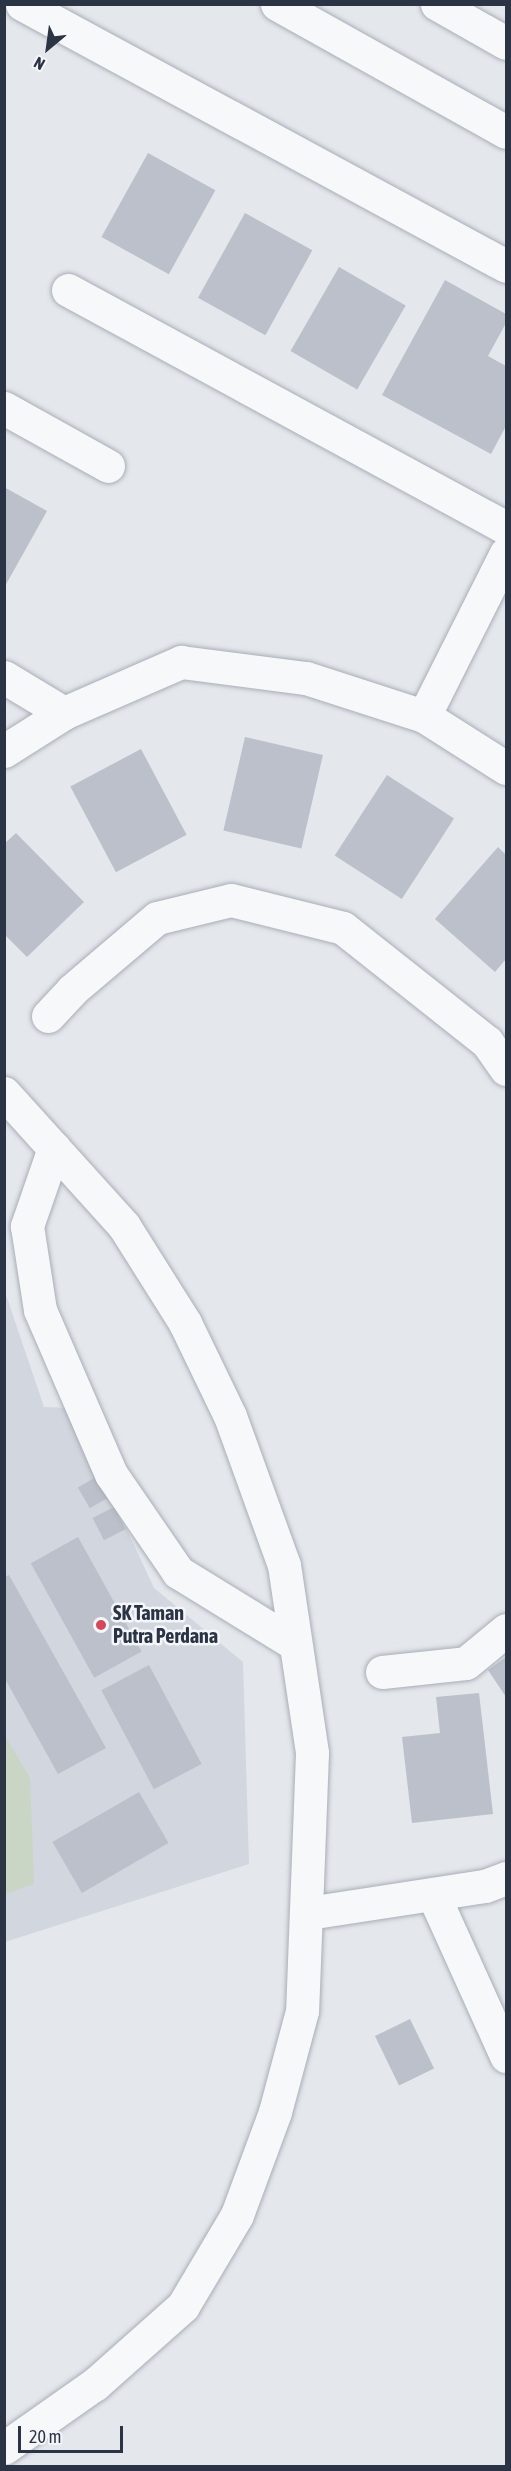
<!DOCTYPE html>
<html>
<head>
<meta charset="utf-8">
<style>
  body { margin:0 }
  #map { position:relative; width:511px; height:2471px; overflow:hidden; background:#e4e7ec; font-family:"Asap Condensed",sans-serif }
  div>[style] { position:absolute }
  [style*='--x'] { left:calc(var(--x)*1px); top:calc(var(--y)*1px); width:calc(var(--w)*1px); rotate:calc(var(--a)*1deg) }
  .built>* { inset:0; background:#d2d6de }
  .green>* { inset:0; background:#c9d6c5 }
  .building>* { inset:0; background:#bbc0ca; transform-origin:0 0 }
  .roads { filter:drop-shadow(0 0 2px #a9aeb7) drop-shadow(0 0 2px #a9aeb7) }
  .minor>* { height:33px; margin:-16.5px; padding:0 16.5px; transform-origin:16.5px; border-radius:16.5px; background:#f7f8fa }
  .tertiary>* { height:33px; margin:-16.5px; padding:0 16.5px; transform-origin:16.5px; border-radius:16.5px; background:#f7f8fa }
  .dots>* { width:16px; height:16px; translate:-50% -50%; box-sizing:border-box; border:3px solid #f4f6f9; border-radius:50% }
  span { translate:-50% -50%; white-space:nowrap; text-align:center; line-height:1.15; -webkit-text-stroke:5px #f4f6f9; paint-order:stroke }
  .poi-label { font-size:20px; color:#2b3445; font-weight:700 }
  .left { translate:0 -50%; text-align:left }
  .frame { position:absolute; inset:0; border:6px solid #2b3445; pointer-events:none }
  .north { position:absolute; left:18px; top:18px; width:60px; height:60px; -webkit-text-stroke:4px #f4f6f9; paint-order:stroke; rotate:209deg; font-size:16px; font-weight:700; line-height:24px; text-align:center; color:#2b3445 }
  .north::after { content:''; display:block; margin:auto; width:21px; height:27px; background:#2b3445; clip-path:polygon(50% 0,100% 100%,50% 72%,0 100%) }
  .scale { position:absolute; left:18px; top:2426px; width:105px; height:27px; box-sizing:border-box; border:3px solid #2b3445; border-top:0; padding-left:8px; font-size:18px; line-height:21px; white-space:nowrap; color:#2b3445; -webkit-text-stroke:4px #f4f6f9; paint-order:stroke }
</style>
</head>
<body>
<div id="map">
  <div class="built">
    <i style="clip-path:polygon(4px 1289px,44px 1407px,70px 1408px,154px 1588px,243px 1662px,249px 1864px,5px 1942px)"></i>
  </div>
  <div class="green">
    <i style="clip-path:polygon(4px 1734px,30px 1778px,34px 1884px,5px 1894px)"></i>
  </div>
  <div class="building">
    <i style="left:148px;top:153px;width:77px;height:96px;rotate:29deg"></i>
    <i style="left:245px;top:213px;width:77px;height:97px;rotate:29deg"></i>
    <i style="left:339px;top:267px;width:77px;height:97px;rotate:30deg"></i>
    <i style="clip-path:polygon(445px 280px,506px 314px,506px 323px,488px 356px,506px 366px,506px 426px,491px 454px,382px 395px)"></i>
    <i style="clip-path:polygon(4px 487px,47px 511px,4px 588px)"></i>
    <i style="left:245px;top:737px;width:80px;height:96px;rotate:13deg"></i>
    <i style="left:141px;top:749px;width:97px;height:80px;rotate:62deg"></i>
    <i style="left:387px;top:775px;width:80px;height:96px;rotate:33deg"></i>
    <i style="clip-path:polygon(16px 833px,84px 902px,27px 957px,4px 934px,4px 844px)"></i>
    <i style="clip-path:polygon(498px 847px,506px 855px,506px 959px,495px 972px,435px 919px)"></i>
    <i style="left:96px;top:1477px;width:24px;height:21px;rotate:60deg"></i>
    <i style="left:114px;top:1507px;width:25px;height:24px;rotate:63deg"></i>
    <i style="left:78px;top:1537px;width:131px;height:54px;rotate:61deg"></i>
    <i style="clip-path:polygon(9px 1575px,106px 1748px,58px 1774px,4px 1677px,4px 1577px)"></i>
    <i style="clip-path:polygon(506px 1657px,506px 1697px,488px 1670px)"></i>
    <i style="left:149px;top:1665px;width:112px;height:54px;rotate:62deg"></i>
    <i style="clip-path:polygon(479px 1693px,493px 1814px,412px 1823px,402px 1737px,440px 1733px,436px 1697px)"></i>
    <i style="left:139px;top:1792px;width:59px;height:100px;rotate:60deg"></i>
    <i style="left:410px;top:2019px;width:55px;height:39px;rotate:64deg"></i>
  </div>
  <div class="roads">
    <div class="minor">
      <i style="--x:22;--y:4;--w:550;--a:28.43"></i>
      <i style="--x:68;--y:290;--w:498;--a:28.5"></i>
      <i style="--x:4;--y:408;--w:119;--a:29.1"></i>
      <i style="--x:4;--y:677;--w:70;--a:31"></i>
      <i style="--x:424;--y:716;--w:182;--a:-63.3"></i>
      <i style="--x:4;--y:751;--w:71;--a:-32.3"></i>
      <i style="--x:64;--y:713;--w:128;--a:-23.6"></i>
      <i style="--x:181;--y:662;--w:126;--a:7.3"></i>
      <i style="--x:306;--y:678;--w:124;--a:17.9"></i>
      <i style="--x:424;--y:716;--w:97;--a:32.4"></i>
      <i style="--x:48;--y:1016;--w:35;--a:-47"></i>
      <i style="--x:72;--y:990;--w:111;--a:-40.3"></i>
      <i style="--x:157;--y:918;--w:76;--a:-13.7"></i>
      <i style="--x:231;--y:900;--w:115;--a:14"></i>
      <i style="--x:343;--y:928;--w:184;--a:38.4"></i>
      <i style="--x:487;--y:1042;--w:33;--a:55"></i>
      <i style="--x:4;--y:1093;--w:179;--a:47.9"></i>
      <i style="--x:124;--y:1226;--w:115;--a:57.8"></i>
      <i style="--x:185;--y:1323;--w:103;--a:64.2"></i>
      <i style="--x:230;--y:1416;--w:158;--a:70.1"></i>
      <i style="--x:284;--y:1565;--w:190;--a:81.5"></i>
      <i style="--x:312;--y:1753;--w:258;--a:92.2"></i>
      <i style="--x:302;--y:2011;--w:105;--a:105"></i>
      <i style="--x:275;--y:2112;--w:110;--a:110.3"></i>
      <i style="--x:237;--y:2215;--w:106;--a:120.7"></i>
      <i style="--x:183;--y:2306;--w:118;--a:138.4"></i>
      <i style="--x:95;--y:2384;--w:111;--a:144.9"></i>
      <i style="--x:54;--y:1148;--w:83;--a:109.1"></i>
      <i style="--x:27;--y:1226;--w:85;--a:81.2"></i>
      <i style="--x:40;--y:1310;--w:179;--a:66.6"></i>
      <i style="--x:111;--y:1474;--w:119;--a:55.6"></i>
      <i style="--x:178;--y:1572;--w:137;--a:31.6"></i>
      <i style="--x:382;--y:1672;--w:84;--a:-6.1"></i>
      <i style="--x:466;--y:1663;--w:52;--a:-39.5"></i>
      <i style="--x:433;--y:1894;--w:178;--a:65.7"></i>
      <i style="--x:308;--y:1913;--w:179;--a:-8.7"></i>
      <i style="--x:485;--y:1886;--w:22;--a:-21"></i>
    </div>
    <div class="tertiary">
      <i style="--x:277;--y:4;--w:262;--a:29.2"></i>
      <i style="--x:437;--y:4;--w:79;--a:29.5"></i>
    </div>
  </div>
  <div class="dots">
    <i style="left:101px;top:1625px;background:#d1495b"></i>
  </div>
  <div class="poi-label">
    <span class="left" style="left:113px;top:1624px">SK Taman<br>Putra Perdana</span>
  </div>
  <div class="frame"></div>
  <div class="north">N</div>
  <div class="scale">20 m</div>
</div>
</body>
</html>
